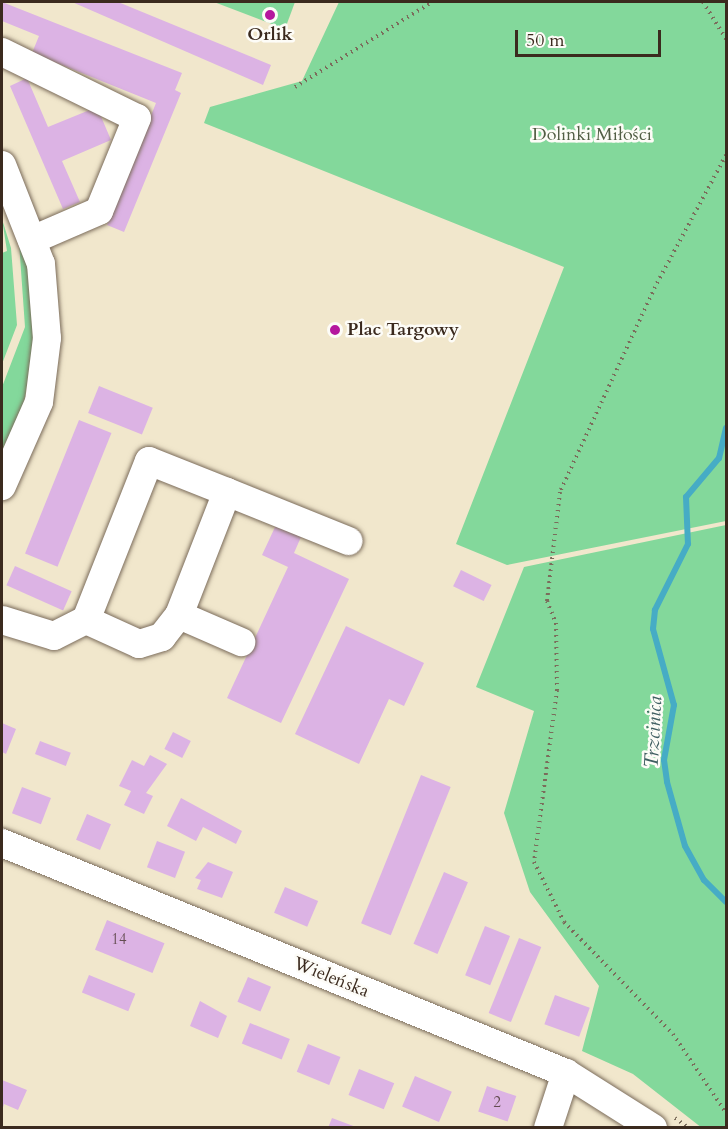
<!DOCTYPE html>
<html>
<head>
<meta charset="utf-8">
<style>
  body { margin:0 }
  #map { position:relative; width:728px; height:1129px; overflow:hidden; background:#f1e7cc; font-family:Cardo,serif }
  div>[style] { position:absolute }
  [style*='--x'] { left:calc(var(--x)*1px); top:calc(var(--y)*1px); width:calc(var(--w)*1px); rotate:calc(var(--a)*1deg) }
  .green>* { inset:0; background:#83d89b }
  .stream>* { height:6px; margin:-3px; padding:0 3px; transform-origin:3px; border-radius:3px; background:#46acc5 }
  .building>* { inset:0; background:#dcb3e4; transform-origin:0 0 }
  .path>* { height:4px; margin-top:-2px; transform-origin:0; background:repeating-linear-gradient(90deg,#7b6c5b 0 1.5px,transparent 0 6px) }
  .roads { filter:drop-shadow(0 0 2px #7b6c5b) drop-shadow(0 0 2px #7b6c5b) }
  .minor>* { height:28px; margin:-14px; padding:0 14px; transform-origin:14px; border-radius:14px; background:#fff }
  .dots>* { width:16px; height:16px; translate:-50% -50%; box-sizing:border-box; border:3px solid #fdfcf7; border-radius:50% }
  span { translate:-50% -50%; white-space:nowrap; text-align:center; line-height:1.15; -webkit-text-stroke:5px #fdfcf7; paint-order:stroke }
  .number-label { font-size:15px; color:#634c50 }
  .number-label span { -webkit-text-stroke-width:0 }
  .poi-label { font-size:18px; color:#3b2a1e; font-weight:700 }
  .left { translate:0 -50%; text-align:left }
  .park-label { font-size:18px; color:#515e44 }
  .street-label { font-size:18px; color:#3b2a1e }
  .water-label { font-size:20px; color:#3f5e61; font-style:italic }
  .frame { position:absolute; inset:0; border:3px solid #3b2a1e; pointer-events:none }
  .scale { position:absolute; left:515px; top:30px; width:146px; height:27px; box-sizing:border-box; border:3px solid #3b2a1e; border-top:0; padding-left:8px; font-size:18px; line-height:21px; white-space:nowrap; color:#3b2a1e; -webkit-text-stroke:4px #fdfcf7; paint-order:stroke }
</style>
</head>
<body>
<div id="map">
  <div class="green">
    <i style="clip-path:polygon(214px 2px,295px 2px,285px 29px)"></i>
    <i style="clip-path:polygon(339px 2px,726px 2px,726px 521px,507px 565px,456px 544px,564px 267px,204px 123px,210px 107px,302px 81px)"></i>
    <i style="clip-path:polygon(2px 219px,11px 248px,17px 325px,2px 364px,2px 253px,7px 251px)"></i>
    <i style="clip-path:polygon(19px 242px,27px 256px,34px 348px,24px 402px,2px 458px,2px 387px,25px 327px)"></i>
    <i style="clip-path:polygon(726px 525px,726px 1127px,702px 1128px,633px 1074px,582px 1051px,599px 986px,530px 892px,504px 813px,534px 711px,476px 687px,524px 567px)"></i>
  </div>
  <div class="stream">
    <i style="--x:726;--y:428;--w:31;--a:103"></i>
    <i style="--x:719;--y:458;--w:51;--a:130.2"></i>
    <i style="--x:686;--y:497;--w:47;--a:87.6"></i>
    <i style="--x:688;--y:544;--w:74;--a:116.6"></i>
    <i style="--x:655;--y:610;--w:19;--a:96"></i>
    <i style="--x:653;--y:629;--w:79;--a:74.6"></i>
    <i style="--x:674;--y:705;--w:56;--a:100.3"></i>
    <i style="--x:664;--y:760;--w:22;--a:82"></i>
    <i style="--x:667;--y:782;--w:66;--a:74.3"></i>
    <i style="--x:685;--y:846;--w:39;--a:61"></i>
    <i style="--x:704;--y:880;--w:31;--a:45"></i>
  </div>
  <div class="building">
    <i style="clip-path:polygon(2px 2px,182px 73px,175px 90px,181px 93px,124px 232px,107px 225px,156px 103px,32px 53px,39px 36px,2px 21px)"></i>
    <i style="clip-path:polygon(72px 2px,118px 2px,271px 65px,263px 85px)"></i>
    <i style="clip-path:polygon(27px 78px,48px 127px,97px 107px,111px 140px,62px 161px,80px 202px,63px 209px,10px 86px)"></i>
    <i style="left:99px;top:386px;width:58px;height:29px;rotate:22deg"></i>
    <i style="left:79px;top:420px;width:35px;height:144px;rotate:22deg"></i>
    <i style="clip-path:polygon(276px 525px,301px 537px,294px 553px,349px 579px,281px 723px,227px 698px,288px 567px,262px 555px)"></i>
    <i style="left:15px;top:566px;width:62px;height:21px;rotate:24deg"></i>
    <i style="left:461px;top:570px;width:34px;height:18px;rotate:26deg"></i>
    <i style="clip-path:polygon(346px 626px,424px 663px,404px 706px,389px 699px,359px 764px,295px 734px)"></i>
    <i style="clip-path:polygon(2px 723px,16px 729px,6px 754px,2px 752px)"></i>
    <i style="left:173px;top:732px;width:20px;height:19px;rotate:27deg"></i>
    <i style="left:40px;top:741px;width:33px;height:14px;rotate:21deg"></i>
    <i style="clip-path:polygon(150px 755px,167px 764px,146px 793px,153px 796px,144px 814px,124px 805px,131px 791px,119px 786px,132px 760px,144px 766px)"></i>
    <i style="left:421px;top:775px;width:32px;height:160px;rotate:22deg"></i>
    <i style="left:22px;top:787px;width:31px;height:28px;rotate:21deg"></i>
    <i style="clip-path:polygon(181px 798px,242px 831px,236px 844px,203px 827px,196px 841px,167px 826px)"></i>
    <i style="left:87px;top:814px;width:26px;height:28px;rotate:23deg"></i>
    <i style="left:157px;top:841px;width:30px;height:28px;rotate:21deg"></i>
    <i style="clip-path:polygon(208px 862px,233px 872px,222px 898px,197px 889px,201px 880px,195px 878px)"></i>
    <i style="left:444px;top:872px;width:26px;height:78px;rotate:23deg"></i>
    <i style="left:285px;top:887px;width:36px;height:28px;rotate:23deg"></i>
    <i style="left:107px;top:920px;width:62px;height:32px;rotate:22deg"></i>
    <i style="left:485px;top:926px;width:27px;height:53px;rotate:22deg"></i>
    <i style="left:519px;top:938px;width:24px;height:81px;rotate:22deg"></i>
    <i style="left:89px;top:975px;width:50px;height:19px;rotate:22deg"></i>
    <i style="left:248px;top:977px;width:25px;height:27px;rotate:23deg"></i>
    <i style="left:555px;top:995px;width:37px;height:31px;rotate:20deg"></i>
    <i style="clip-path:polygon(200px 1001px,227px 1016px,218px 1038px,190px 1026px)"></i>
    <i style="left:250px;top:1023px;width:43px;height:22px;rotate:22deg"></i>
    <i style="left:308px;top:1044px;width:35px;height:30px;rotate:22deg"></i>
    <i style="left:359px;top:1069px;width:38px;height:28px;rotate:22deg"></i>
    <i style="left:415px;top:1076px;width:40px;height:33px;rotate:23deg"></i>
    <i style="clip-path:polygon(2px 1080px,27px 1090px,18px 1110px,4px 1104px,2px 1111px)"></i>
    <i style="left:487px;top:1086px;width:31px;height:27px;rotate:19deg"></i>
    <i style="clip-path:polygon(332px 1118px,356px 1127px,356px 1128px,328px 1128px)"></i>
  </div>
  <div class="path">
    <i style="--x:703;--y:2;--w:44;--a:58.1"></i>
    <i style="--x:295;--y:87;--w:161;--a:-31.8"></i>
    <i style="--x:726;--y:155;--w:150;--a:118.3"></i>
    <i style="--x:655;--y:287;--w:226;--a:114.9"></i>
    <i style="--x:560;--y:492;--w:110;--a:96.8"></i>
    <i style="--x:547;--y:601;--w:24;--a:68"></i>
    <i style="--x:556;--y:623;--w:67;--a:89.1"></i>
    <i style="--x:557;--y:690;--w:174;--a:97.6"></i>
    <i style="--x:534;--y:862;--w:67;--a:63.4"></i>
    <i style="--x:564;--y:922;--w:156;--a:45.8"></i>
    <i style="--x:673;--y:1034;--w:95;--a:56.1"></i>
    <i style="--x:675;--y:1118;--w:17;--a:36"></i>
  </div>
  <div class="roads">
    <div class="minor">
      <i style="--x:2;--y:52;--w:150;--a:26.1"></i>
      <i style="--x:137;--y:118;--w:100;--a:112.2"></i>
      <i style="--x:99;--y:211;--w:73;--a:156.6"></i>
      <i style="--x:2;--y:165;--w:106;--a:68.5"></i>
      <i style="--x:41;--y:264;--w:74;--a:85.4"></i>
      <i style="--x:47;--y:338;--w:64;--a:97.1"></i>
      <i style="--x:39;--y:402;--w:92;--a:113.8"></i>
      <i style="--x:227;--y:492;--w:131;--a:22"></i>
      <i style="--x:179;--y:615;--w:68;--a:23.5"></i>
      <i style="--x:2;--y:620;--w:54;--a:17.1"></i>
      <i style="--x:54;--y:636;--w:36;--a:-27"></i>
      <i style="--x:86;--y:620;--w:171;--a:-68.4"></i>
      <i style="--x:149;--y:461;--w:84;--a:21.7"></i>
      <i style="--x:227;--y:492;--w:132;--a:111.3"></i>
      <i style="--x:179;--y:615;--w:28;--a:128"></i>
      <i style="--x:162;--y:637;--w:24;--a:163"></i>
      <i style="--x:139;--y:644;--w:58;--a:-155.6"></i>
      <i style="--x:2;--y:843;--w:609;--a:22.19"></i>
      <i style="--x:566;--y:1073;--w:103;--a:32.3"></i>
      <i style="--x:548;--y:1128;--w:58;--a:-71.9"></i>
    </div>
  </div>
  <div class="dots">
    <i style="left:270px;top:15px;background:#b5179e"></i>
    <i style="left:335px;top:330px;background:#b5179e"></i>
  </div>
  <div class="number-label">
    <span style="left:119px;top:940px">14</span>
    <span style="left:497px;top:1103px">2</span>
  </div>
  <div class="poi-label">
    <span style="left:270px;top:35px">Orlik</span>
    <span class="left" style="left:347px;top:330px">Plac Targowy</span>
  </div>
  <div class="park-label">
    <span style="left:592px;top:135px">Dolinki Miłości</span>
  </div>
  <div class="street-label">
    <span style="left:331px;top:978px;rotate:22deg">Wieleńska</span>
  </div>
  <div class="water-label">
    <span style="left:653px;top:732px;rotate:-87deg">Trzcinica</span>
  </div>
  <div class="frame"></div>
  <div class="scale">50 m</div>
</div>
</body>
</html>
